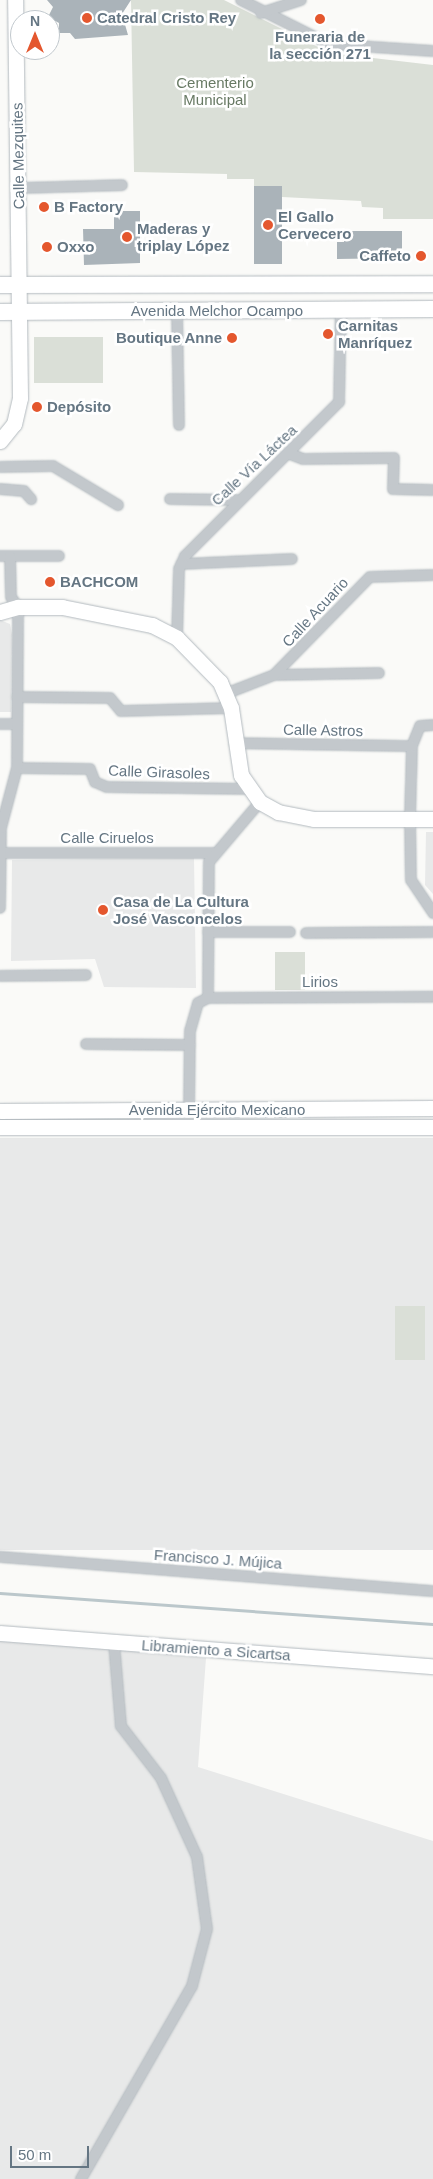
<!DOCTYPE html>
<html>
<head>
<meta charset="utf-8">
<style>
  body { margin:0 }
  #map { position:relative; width:433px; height:2179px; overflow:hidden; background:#fafaf8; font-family:Arial,sans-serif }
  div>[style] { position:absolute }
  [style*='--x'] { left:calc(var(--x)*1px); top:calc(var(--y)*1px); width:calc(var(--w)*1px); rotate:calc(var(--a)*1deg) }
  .built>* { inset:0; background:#e8e9e9; transform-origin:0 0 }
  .green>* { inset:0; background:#dadfd7; transform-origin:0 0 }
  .stream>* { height:3px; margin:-1.5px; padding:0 1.5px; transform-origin:1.5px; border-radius:1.5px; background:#bbc7cb }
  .building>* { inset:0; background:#aab3b9; transform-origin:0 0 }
  .roads { filter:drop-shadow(0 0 1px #b3babf) drop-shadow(0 0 1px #b3babf) }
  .street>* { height:10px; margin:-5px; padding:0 5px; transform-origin:5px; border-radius:5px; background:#c3c8cc }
  .secondary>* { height:15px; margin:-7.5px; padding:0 7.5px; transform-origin:7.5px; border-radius:7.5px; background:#fff }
  .primary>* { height:16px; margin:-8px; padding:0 8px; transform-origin:8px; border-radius:8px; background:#fff }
  .dots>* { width:14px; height:14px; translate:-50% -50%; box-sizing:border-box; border:2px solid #fff; border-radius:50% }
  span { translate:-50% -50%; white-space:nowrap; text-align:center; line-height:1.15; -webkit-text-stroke:5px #fff; paint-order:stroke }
  .poi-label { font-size:15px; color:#657683; font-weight:700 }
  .left { translate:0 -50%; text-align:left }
  .right { translate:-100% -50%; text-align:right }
  .park-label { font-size:15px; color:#687a64 }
  .street-label { font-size:15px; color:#657683 }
  .north { position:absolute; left:10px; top:10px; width:50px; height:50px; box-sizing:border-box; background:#fff; border:1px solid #c1c8cd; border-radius:50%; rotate:0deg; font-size:14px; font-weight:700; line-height:20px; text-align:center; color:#657683 }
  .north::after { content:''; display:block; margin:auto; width:18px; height:22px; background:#e4572e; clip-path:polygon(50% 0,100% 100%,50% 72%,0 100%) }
  .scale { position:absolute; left:10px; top:2146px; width:79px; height:22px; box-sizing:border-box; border:2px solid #657683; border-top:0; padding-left:6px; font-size:15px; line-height:18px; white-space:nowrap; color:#657683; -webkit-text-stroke:4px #fff; paint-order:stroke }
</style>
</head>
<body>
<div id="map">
  <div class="built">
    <i style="clip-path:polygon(0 620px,10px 624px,12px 634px,11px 712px,0 712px)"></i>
    <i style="clip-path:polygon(426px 832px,433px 832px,433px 894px,425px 885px)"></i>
    <i style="clip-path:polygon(194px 858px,196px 988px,104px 987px,95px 959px,11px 961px,12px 860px)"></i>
    <i style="left:0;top:1138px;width:433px;height:412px"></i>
    <i style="clip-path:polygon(0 1638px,206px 1658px,198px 1767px,433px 1841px,433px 2179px,0 2179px)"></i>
  </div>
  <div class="green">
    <i style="clip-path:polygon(131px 0,224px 0,330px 53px,433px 65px,433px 219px,383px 219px,383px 208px,362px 207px,361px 201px,282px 197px,282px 186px,254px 186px,254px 179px,227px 179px,227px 174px,134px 172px)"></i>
    <i style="left:34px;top:337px;width:69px;height:46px"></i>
    <i style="left:275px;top:952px;width:30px;height:38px"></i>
    <i style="left:395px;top:1306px;width:30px;height:54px"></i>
  </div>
  <div class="stream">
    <i style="--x:0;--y:1593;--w:434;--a:4.1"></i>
  </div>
  <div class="building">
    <i style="clip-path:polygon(47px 0,131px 0,122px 14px,128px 35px,75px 39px,70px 33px,59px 33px,59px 23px,48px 17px,53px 7px)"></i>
    <i style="left:254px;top:186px;width:28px;height:78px"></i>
    <i style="clip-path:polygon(114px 211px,140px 211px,140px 263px,84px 265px,83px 229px,114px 229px)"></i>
    <i style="clip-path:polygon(344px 231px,402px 231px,402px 258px,337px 259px,337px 242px,344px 242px)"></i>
  </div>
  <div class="roads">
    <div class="street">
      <i style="--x:241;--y:0;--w:98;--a:26.6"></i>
      <i style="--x:329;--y:44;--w:104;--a:3.9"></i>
      <i style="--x:261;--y:13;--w:42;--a:-18"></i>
      <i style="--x:17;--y:188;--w:105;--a:-1.6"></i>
      <i style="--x:177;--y:311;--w:114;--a:89"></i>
      <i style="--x:290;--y:454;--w:14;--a:21"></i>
      <i style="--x:303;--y:459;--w:91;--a:-0.6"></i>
      <i style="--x:394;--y:458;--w:31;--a:92"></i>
      <i style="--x:393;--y:489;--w:40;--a:1.4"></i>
      <i style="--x:0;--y:467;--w:53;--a:-1.1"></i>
      <i style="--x:53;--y:466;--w:76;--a:31"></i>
      <i style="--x:0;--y:489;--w:24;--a:5"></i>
      <i style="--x:24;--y:491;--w:11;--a:49"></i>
      <i style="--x:170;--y:499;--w:67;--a:0.9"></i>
      <i style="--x:0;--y:556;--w:59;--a:0"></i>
      <i style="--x:181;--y:564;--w:111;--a:-2.6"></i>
      <i style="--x:177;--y:638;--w:69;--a:-88.3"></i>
      <i style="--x:179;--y:569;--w:14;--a:-65"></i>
      <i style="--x:185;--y:556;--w:218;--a:-45"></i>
      <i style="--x:339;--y:402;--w:92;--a:-88.8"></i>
      <i style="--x:274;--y:675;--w:105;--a:-1.1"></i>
      <i style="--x:225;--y:694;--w:53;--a:-21.2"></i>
      <i style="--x:274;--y:675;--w:137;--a:-45.6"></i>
      <i style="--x:370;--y:577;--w:63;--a:-1.8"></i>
      <i style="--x:17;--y:697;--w:93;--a:0.6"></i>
      <i style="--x:110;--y:698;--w:17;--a:50"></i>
      <i style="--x:121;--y:711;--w:110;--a:-1.6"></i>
      <i style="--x:0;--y:724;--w:17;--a:0"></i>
      <i style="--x:433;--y:725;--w:13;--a:176"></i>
      <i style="--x:420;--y:726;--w:22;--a:112"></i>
      <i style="--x:412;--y:746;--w:73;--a:91.6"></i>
      <i style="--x:410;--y:819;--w:61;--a:89.1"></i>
      <i style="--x:411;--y:880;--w:40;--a:56"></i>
      <i style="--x:234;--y:743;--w:178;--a:1"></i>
      <i style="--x:17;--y:768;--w:73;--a:0.8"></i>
      <i style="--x:90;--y:769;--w:14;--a:69"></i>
      <i style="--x:95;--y:782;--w:13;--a:23"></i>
      <i style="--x:107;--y:787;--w:143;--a:0.8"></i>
      <i style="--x:0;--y:853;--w:214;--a:0"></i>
      <i style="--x:0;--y:908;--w:80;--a:-89.3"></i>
      <i style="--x:1;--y:828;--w:62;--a:-75.1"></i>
      <i style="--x:17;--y:768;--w:161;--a:-89.6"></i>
      <i style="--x:18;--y:607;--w:12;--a:-125"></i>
      <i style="--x:11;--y:597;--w:41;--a:-91.4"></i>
      <i style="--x:208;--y:932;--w:82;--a:0"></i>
      <i style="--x:306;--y:933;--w:127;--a:-0.5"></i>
      <i style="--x:0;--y:976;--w:86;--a:-0.7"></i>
      <i style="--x:208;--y:998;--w:225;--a:-0.3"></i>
      <i style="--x:86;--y:1044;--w:104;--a:0.6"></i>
      <i style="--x:189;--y:1109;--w:78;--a:-89.3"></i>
      <i style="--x:190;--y:1031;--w:29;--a:-74"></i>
      <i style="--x:198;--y:1003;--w:11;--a:-27"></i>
      <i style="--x:208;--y:998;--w:136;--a:-89.6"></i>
      <i style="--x:209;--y:862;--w:79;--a:-49.6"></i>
      <i style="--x:0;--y:1557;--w:434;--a:4.5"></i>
      <i style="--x:81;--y:2179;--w:223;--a:-60.1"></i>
      <i style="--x:192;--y:1986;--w:59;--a:-75.3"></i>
      <i style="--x:207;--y:1929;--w:73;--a:-97.9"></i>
      <i style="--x:197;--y:1857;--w:87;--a:-114.5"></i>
      <i style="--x:161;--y:1778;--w:66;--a:-127.6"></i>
      <i style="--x:121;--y:1726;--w:84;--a:-94.8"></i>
    </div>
    <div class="secondary">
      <i style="--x:0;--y:441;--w:22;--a:-51"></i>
      <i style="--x:14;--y:424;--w:27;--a:-77"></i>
      <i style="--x:20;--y:398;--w:398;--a:-90.7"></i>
      <i style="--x:0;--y:612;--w:19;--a:-16"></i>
      <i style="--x:18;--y:607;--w:44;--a:0"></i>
      <i style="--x:62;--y:607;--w:92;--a:11.3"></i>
      <i style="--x:152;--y:625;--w:28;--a:27"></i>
      <i style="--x:177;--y:638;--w:62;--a:45.7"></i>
      <i style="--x:220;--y:682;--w:28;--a:67"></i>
      <i style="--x:231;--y:708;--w:68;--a:81.5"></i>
      <i style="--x:241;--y:775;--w:33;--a:55"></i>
      <i style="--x:260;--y:802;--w:21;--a:29"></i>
      <i style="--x:278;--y:812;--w:37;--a:11"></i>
      <i style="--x:314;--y:819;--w:119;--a:0"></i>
      <i style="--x:0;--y:1111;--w:433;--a:-0.4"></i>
      <i style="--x:0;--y:1127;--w:433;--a:0"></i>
      <i style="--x:0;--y:1633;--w:434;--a:4.4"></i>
    </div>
    <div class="primary">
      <i style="--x:0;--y:285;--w:433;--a:-0.1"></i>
      <i style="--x:0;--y:312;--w:433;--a:-0.4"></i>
    </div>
  </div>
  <div class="dots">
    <i style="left:87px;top:18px;background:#e4572e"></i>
    <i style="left:320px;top:19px;background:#e4572e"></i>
    <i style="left:44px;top:207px;background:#e4572e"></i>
    <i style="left:268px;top:225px;background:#e4572e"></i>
    <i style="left:127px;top:237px;background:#e4572e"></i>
    <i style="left:47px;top:247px;background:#e4572e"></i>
    <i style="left:421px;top:256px;background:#e4572e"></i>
    <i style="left:328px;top:334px;background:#e4572e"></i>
    <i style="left:232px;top:338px;background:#e4572e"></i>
    <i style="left:37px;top:407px;background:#e4572e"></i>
    <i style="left:50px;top:582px;background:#e4572e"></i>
    <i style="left:103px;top:910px;background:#e4572e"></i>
  </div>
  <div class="poi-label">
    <span class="left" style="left:97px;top:18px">Catedral Cristo Rey</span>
    <span style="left:320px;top:45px">Funeraria de<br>la sección 271</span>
    <span class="left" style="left:54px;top:207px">B Factory</span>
    <span class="left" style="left:278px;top:225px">El Gallo<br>Cervecero</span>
    <span class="left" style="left:137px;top:237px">Maderas y<br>triplay López</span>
    <span class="left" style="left:57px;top:247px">Oxxo</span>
    <span class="right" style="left:411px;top:256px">Caffeto</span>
    <span class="left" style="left:338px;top:334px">Carnitas<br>Manríquez</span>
    <span class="right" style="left:222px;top:338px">Boutique Anne</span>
    <span class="left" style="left:47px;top:407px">Depósito</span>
    <span class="left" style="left:60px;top:582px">BACHCOM</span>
    <span class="left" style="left:113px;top:910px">Casa de La Cultura<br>José Vasconcelos</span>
  </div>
  <div class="park-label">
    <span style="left:215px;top:91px">Cementerio<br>Municipal</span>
  </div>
  <div class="street-label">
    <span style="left:18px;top:156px;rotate:-91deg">Calle Mezquites</span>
    <span style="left:217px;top:311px">Avenida Melchor Ocampo</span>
    <span style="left:254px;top:465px;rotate:-43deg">Calle Vía Láctea</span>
    <span style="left:315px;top:612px;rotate:-47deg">Calle Acuario</span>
    <span style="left:323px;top:730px;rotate:1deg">Calle Astros</span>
    <span style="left:159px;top:772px;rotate:2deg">Calle Girasoles</span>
    <span style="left:107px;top:838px">Calle Ciruelos</span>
    <span style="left:320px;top:982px">Lirios</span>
    <span style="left:217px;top:1110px">Avenida Ejército Mexicano</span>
    <span style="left:218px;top:1559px;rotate:4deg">Francisco J. Mújica</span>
    <span style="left:216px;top:1650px;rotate:4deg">Libramiento a Sicartsa</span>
  </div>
  <div class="north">N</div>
  <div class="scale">50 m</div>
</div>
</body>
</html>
